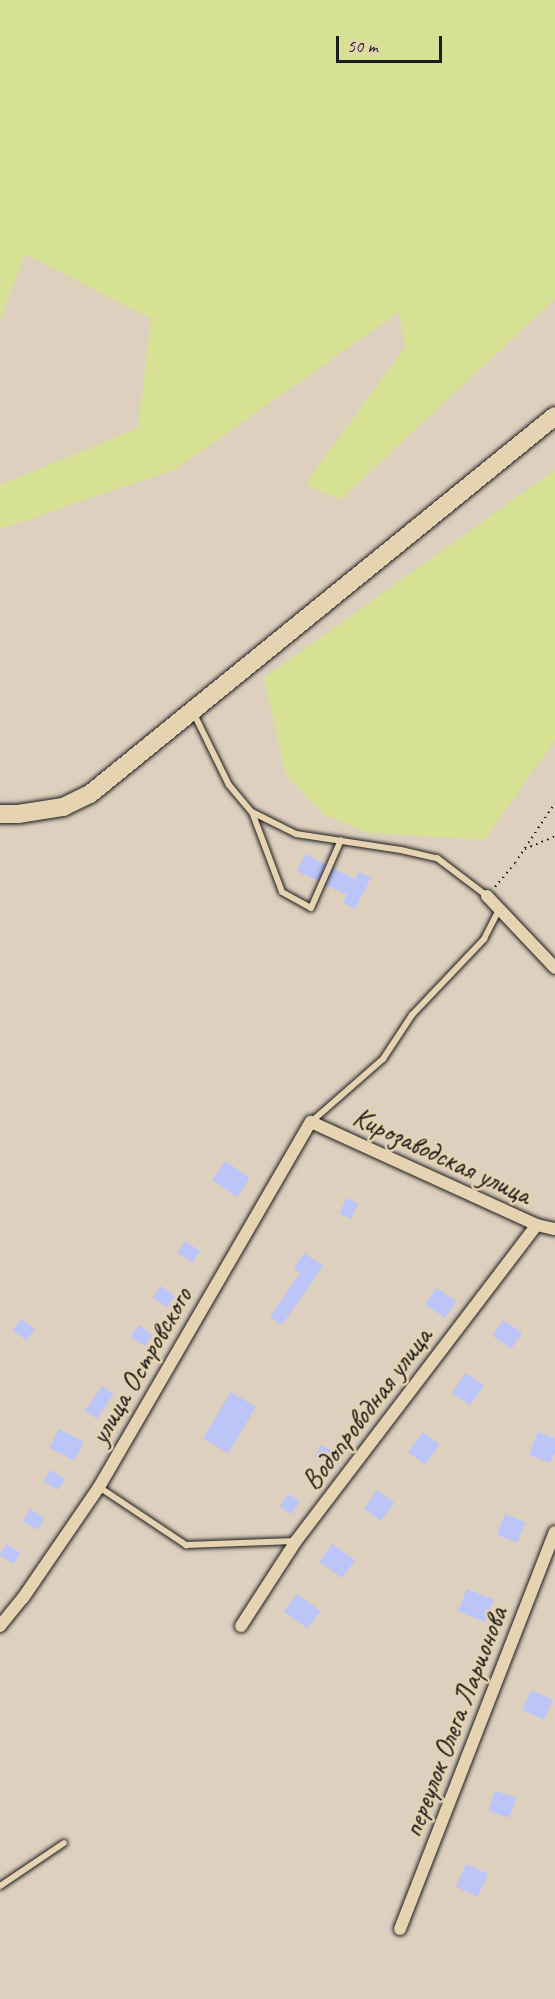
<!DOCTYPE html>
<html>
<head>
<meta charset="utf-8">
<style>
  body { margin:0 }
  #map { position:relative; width:555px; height:1999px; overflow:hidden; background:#ddd0bf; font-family:Caveat,sans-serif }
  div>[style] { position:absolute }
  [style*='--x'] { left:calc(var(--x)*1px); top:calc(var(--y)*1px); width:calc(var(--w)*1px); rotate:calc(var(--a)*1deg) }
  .green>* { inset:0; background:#d6e194 }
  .building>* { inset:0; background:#bbc5f7; transform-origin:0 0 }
  .path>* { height:2px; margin-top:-1px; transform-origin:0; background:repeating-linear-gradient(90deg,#1c1c1c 0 1.5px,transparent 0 6px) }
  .roads { filter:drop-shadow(0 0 2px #1c1c1c) drop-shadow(0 0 2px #1c1c1c) }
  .lane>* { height:6px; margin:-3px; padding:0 3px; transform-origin:3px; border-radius:3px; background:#e5d3b1 }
  .street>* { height:12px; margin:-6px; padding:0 6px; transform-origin:6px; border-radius:6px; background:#e5d3b1 }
  .secondary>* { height:18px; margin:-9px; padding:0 9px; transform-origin:9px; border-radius:9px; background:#e5d3b1 }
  span { translate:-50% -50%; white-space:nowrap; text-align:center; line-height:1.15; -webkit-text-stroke:5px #e5d3b1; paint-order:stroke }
  .street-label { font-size:28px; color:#1c1c1c }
  .scale { position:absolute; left:336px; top:36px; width:106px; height:27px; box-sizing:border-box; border:3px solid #1c1c1c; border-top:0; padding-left:8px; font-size:18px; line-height:21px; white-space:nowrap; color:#1c1c1c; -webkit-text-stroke:4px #e5d3b1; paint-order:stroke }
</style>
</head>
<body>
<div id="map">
  <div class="green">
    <i style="clip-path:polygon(0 0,555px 0,555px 299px,340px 500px,305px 484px,405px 347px,399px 312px,176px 469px,0 529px,0 485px,138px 428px,151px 319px,25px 254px,0 321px)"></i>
    <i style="clip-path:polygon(555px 470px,555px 740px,484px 840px,368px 833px,323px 814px,286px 775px,264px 678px)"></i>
  </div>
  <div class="building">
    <i style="clip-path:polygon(305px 854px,355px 879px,359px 872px,371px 878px,355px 909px,343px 903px,347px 895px,297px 871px)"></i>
    <i style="left:225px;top:1161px;width:30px;height:23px;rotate:34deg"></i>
    <i style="left:347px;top:1198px;width:13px;height:17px;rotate:27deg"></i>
    <i style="left:185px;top:1241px;width:18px;height:14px;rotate:34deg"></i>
    <i style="clip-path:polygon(304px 1253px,323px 1266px,282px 1325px,270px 1317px,300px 1273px,294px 1268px)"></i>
    <i style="left:161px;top:1286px;width:17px;height:14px;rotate:36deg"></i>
    <i style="left:436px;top:1288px;width:24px;height:20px;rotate:33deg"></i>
    <i style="left:21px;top:1319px;width:17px;height:14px;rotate:36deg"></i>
    <i style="left:503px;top:1320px;width:23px;height:19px;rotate:34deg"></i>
    <i style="left:139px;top:1325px;width:17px;height:14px;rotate:36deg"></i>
    <i style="left:466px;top:1373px;width:22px;height:24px;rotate:36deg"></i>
    <i style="left:102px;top:1386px;width:14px;height:30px;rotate:34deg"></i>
    <i style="left:231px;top:1392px;width:29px;height:54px;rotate:31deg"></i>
    <i style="left:59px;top:1429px;width:28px;height:21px;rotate:27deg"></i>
    <i style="left:423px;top:1432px;width:21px;height:25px;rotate:37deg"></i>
    <i style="clip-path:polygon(538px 1432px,555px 1438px,555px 1452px,550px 1463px,529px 1455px)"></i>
    <i style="left:321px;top:1445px;width:17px;height:13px;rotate:28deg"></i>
    <i style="left:50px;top:1470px;width:17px;height:13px;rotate:31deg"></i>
    <i style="left:377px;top:1490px;width:21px;height:23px;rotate:35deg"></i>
    <i style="left:288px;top:1494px;width:14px;height:15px;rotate:34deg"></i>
    <i style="clip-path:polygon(30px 1509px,44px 1518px,38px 1530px,22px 1521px)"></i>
    <i style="left:505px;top:1514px;width:22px;height:22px;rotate:22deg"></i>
    <i style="left:6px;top:1544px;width:17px;height:13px;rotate:31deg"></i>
    <i style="left:332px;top:1544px;width:28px;height:22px;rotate:35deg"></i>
    <i style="left:467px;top:1589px;width:29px;height:24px;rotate:22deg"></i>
    <i style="left:297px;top:1594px;width:29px;height:22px;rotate:36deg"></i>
    <i style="left:531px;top:1690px;width:24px;height:22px;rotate:24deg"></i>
    <i style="left:495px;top:1791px;width:22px;height:21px;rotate:18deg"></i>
    <i style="left:466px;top:1864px;width:24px;height:25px;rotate:24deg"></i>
  </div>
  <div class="path">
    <i style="--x:525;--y:849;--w:33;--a:-23"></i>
    <i style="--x:495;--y:887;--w:31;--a:-50"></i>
    <i style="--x:515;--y:863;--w:72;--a:-56.3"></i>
  </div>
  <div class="roads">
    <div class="lane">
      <i style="--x:194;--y:714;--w:79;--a:63.8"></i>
      <i style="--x:229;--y:785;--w:35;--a:50"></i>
      <i style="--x:252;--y:812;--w:49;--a:26.6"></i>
      <i style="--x:296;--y:834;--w:106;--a:8.7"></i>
      <i style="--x:401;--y:850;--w:37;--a:13"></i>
      <i style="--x:437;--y:858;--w:63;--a:37.2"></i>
      <i style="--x:252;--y:812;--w:85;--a:69.4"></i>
      <i style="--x:282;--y:892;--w:33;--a:29"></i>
      <i style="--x:311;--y:908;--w:74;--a:-66.2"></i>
      <i style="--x:311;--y:1122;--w:96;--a:-41.2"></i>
      <i style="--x:383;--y:1059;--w:53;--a:-56.6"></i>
      <i style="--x:412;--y:1015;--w:105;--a:-46.5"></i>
      <i style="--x:484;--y:939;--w:33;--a:-63"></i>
      <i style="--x:99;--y:1487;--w:105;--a:33.7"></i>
      <i style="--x:186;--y:1545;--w:109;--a:-2.1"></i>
      <i style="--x:0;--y:1886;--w:77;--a:-33.9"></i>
    </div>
    <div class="street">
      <i style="--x:487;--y:896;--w:99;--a:46.6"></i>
      <i style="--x:0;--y:1626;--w:36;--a:-51"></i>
      <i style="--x:23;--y:1598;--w:135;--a:-55.6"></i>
      <i style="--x:99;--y:1487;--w:422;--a:-59.9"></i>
      <i style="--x:311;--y:1122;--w:248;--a:24.5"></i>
      <i style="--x:537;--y:1225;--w:18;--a:13"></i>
      <i style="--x:241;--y:1626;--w:101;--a:-57.1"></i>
      <i style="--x:296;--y:1541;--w:397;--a:-52.7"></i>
      <i style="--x:400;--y:1929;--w:426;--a:-68.7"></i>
    </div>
    <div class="secondary">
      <i style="--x:0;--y:814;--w:18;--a:0"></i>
      <i style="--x:18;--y:814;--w:46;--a:-8.8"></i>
      <i style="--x:63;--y:807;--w:30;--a:-26"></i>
      <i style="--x:90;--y:794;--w:599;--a:-39.11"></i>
    </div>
  </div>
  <div class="street-label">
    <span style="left:442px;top:1156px;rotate:25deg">Кирозаводская улица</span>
    <span style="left:141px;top:1366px;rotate:-60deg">улица Островского</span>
    <span style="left:367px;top:1409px;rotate:-53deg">Водопроводная улица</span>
    <span style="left:455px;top:1722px;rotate:-69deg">переулок Олега Ларионова</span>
  </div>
  <div class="scale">50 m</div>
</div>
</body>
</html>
